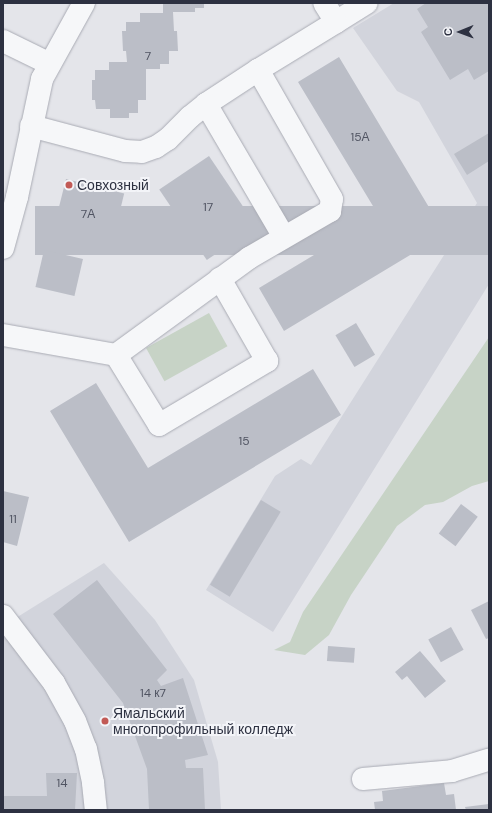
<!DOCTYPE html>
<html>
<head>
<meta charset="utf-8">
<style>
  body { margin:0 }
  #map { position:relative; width:492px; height:813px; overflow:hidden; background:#e4e5ea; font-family:"DM Sans",sans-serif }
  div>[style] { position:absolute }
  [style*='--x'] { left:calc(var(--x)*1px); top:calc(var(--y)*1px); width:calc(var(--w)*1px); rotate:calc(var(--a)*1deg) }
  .built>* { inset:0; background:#d2d4dc }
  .green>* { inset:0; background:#c7d3c6; transform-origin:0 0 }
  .building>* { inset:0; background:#bbbec7; transform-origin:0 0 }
  .roads { filter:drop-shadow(0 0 1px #a9abb4) drop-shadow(0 0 1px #a9abb4) }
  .minor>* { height:22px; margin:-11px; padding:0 11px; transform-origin:11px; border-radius:11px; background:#f6f7f9 }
  .dots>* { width:11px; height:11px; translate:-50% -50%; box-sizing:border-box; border:2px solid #f3f4f8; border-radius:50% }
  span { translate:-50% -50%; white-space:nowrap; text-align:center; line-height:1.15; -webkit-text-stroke:4px #f3f4f8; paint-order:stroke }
  .number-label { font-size:12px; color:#505462 }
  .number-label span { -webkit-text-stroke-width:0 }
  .poi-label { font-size:14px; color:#2d3141 }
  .left { translate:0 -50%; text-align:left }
  .frame { position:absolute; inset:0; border:4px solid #2d3141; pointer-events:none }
  .north { position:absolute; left:440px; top:12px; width:40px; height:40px; -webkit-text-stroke:3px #f3f4f8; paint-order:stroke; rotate:269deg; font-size:11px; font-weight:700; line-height:16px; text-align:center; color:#2d3141 }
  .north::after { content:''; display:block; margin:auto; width:14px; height:18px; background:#2d3141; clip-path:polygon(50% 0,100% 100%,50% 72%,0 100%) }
</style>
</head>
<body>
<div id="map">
  <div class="built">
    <i style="clip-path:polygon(394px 3px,489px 3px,489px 284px,273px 632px,206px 590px,275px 476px,301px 459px,311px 465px,477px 203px,419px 102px,397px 91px,353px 28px)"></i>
    <i style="clip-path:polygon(104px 563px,155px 620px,194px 680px,218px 762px,221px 810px,3px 810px,3px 626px)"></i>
  </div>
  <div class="green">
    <i style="left:209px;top:313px;width:38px;height:72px;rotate:61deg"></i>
    <i style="clip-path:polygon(489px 337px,489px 481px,472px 486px,443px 502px,425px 505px,397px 526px,351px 595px,329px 635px,305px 655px,274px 650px,290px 642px,303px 612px)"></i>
  </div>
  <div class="building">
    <i style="clip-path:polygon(163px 3px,204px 3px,204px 8px,195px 8px,195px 12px,173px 12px,174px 31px,177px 31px,178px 51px,169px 51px,169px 64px,160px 64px,160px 69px,146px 69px,146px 100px,138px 100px,138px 113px,129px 113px,129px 118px,110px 118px,110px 109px,96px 109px,95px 100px,92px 100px,92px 80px,95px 80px,95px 70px,109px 70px,109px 62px,127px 62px,126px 51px,123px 51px,122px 31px,126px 31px,126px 22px,140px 22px,140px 13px,163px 13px)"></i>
    <i style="clip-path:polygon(426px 3px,489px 3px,489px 71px,474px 80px,468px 69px,450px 80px,421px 32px,428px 27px,417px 9px)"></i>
    <i style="clip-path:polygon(339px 57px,445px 234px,284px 331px,259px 288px,379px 216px,298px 82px)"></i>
    <i style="clip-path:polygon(489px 133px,489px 161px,467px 175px,454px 154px)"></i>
    <i style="left:209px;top:156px;width:85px;height:60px;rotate:56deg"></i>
    <i style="left:66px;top:179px;width:60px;height:59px;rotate:14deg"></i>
    <i style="left:489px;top:206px;width:49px;height:454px;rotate:90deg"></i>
    <i style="left:44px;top:250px;width:40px;height:38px;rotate:13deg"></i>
    <i style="left:356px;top:323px;width:37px;height:24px;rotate:59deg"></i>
    <i style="clip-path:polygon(313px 369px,341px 415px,129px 542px,50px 411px,96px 383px,148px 468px)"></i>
    <i style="clip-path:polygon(3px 491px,29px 497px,17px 546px,3px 542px)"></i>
    <i style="left:261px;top:500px;width:23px;height:99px;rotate:31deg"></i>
    <i style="left:461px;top:504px;width:21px;height:37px;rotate:37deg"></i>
    <i style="clip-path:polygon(97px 580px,167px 670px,157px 680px,161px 686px,183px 678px,208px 755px,185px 760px,186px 768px,203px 768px,205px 810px,149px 810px,147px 769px,123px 703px,53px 614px)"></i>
    <i style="clip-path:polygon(489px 601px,489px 638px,486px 639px,471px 610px)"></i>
    <i style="left:451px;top:627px;width:26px;height:26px;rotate:61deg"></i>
    <i style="left:328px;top:646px;width:27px;height:15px;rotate:4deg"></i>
    <i style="clip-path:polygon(420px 651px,446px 681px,425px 698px,407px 676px,402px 680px,395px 672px)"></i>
    <i style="clip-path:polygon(46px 773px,77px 773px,75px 810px,3px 810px,3px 796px,47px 796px)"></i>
    <i style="clip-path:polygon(444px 783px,446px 795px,454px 794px,456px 810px,375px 810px,374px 802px,383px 801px,382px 791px)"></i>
    <i style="clip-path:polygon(489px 804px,489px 810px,466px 810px,465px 807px)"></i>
  </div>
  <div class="roads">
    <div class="minor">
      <i style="--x:336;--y:22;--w:36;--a:-32"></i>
      <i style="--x:3;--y:41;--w:52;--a:26.1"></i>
      <i style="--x:258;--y:70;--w:62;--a:146.8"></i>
      <i style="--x:206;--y:104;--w:154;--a:59.6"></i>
      <i style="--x:31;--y:126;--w:97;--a:14.9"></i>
      <i style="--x:125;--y:151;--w:17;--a:3"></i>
      <i style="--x:142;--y:152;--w:15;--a:-20"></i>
      <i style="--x:156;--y:147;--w:14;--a:-34"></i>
      <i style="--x:168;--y:139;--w:31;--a:-45"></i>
      <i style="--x:190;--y:117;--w:21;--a:-39"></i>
      <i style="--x:3;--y:248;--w:53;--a:-74.6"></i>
      <i style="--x:17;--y:197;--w:121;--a:-78"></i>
      <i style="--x:42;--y:79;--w:87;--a:-61.1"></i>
      <i style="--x:3;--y:335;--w:115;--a:10"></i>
      <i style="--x:116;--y:355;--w:165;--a:-36.1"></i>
      <i style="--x:249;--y:258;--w:94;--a:-30.1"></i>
      <i style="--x:330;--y:211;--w:12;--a:-81"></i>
      <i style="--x:332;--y:199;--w:149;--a:-119.8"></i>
      <i style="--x:258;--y:70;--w:92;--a:-31.6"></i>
      <i style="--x:336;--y:22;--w:22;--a:-122"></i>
      <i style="--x:116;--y:355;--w:82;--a:58.4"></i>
      <i style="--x:159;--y:425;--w:126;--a:-30.7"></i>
      <i style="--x:267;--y:361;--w:95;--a:-119.8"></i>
      <i style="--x:3;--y:616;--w:84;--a:52.7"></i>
      <i style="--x:54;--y:683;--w:43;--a:61.1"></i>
      <i style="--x:75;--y:721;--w:30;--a:69"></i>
      <i style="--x:86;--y:749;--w:35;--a:78"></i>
      <i style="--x:93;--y:783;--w:27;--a:84"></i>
      <i style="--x:363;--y:779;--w:89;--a:-5.1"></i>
      <i style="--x:452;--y:771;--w:39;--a:-17"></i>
    </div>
  </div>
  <div class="dots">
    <i style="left:69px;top:185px;background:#c25a56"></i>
    <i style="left:105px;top:721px;background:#c25a56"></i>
  </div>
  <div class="number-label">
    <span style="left:148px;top:57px">7</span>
    <span style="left:360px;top:138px">15А</span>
    <span style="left:208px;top:208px">17</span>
    <span style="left:88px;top:215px">7А</span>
    <span style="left:244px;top:442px">15</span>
    <span style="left:13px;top:520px">11</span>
    <span style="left:153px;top:694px">14 к7</span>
    <span style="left:62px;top:784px">14</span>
  </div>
  <div class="poi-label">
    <span class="left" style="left:77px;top:185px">Совхозный</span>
    <span class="left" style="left:113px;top:721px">Ямальский<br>многопрофильный колледж</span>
  </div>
  <div class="frame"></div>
  <div class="north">С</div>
</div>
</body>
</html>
